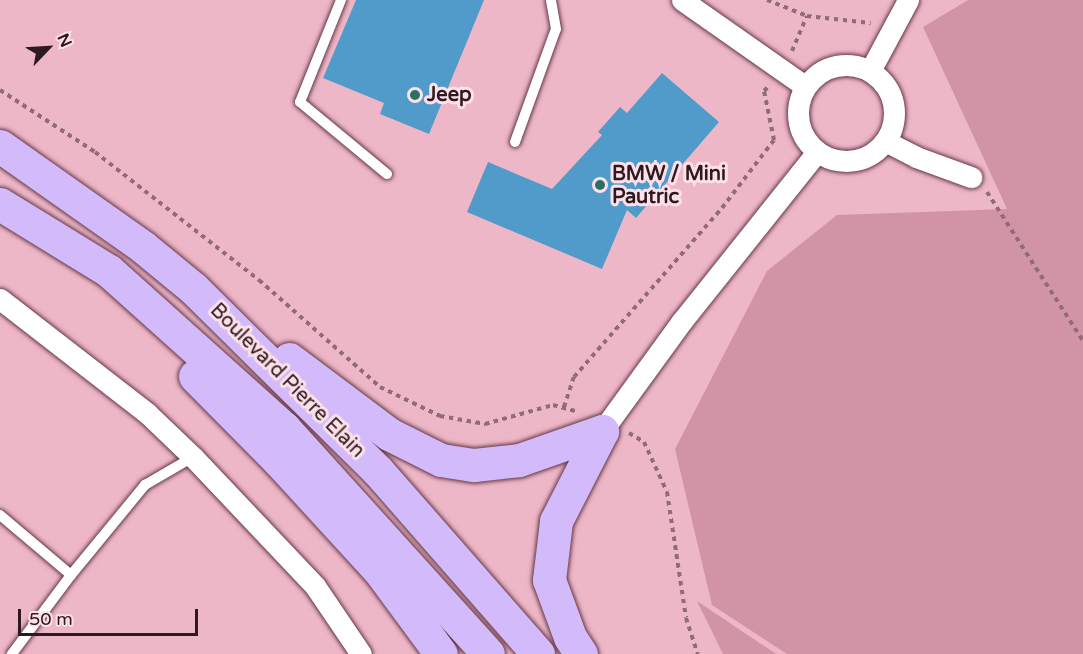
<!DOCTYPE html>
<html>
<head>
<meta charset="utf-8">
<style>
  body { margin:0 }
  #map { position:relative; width:1083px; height:654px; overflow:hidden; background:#eeb7c7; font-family:"Varela Round",sans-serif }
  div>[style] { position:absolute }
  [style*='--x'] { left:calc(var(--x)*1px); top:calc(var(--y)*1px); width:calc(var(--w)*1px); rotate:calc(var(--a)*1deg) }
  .green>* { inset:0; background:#d094a6 }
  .building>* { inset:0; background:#519bcb }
  .path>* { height:4px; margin-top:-2px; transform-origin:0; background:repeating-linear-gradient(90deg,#916b76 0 4.5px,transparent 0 9px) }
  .roads { filter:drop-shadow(0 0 2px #653847) drop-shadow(0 0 2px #653847) }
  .service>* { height:10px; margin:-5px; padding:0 5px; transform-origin:5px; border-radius:5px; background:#fff }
  .minor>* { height:21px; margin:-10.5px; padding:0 10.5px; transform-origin:10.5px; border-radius:10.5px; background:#fff }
  .minor>.ring { margin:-10.5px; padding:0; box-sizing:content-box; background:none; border:21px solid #fff; border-radius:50% }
  .primary>* { height:33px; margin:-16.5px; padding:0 16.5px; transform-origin:16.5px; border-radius:16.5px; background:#d3bbfb }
  .dots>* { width:16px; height:16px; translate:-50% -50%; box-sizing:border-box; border:3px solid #fde0e8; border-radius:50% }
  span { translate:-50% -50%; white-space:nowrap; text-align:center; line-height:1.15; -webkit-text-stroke:6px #fde0e8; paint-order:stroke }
  .poi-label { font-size:20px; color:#2d191f; font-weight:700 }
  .left { translate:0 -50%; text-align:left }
  .street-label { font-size:20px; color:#2d191f }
  .north { position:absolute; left:18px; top:18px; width:60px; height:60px; -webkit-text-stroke:4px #fde0e8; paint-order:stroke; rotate:65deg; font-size:16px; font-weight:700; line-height:24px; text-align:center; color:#2d191f }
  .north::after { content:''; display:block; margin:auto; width:21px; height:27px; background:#2d191f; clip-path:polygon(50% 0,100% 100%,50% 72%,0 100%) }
  .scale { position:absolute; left:18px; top:609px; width:180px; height:27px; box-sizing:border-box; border:3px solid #2d191f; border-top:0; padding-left:8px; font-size:18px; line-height:21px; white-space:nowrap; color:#2d191f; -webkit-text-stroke:4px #fde0e8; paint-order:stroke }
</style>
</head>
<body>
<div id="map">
  <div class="green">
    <i style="clip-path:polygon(968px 0,1083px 0,1083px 654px,787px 654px,712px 605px,675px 449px,767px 271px,837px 215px,1007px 209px,923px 27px)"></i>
    <i style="clip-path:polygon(697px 601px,776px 654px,723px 654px)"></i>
  </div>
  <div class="building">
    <i style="clip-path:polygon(356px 0,484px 0,429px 134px,380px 114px,384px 103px,323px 78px)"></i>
    <i style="clip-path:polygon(662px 73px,719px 122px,636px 218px,627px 210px,602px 269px,467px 212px,488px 162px,552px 189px,602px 135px,598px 132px,620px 107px,627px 113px)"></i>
  </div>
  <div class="path">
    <i style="--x:767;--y:0;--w:43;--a:21.8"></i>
    <i style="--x:807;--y:16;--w:64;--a:6.2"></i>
    <i style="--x:792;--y:51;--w:38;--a:-67"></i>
    <i style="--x:0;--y:90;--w:113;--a:33.1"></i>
    <i style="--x:95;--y:152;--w:208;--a:38"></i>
    <i style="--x:259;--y:280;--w:162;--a:41.5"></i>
    <i style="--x:380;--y:387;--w:67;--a:25.8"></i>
    <i style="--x:440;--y:416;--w:46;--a:10.1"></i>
    <i style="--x:485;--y:424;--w:71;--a:-15.6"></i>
    <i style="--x:553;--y:405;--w:23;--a:15"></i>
    <i style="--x:987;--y:192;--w:177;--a:57.2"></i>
    <i style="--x:564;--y:407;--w:32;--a:-72"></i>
    <i style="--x:574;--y:377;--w:225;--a:-48.8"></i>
    <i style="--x:722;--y:208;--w:86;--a:-52.6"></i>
    <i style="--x:774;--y:140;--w:50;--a:-101.5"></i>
    <i style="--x:764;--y:91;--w:6;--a:-45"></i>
    <i style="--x:629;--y:433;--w:17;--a:31"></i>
    <i style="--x:644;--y:442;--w:55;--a:65.3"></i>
    <i style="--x:667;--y:492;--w:127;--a:81.4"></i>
    <i style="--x:686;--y:618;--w:38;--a:72"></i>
  </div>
  <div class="roads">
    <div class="service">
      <i style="--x:341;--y:0;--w:110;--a:111.9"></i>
      <i style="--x:300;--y:102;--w:113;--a:39.6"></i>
      <i style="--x:515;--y:142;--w:120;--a:-70.1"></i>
      <i style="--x:556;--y:29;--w:29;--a:-100"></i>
      <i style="--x:0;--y:515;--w:93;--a:40.2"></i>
      <i style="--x:71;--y:575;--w:99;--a:126.8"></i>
      <i style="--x:71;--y:575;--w:117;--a:-50.6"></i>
      <i style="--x:145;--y:485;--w:56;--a:-30.3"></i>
    </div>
    <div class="minor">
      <i style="--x:682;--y:0;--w:150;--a:35"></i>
      <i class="ring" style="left:798px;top:65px;width:75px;height:75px"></i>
      <i style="--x:870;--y:71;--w:81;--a:-61.8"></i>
      <i style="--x:885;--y:141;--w:35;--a:27"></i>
      <i style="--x:916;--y:157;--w:59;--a:20"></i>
      <i style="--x:0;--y:299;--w:187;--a:37.8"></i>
      <i style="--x:148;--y:414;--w:62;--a:43.7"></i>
      <i style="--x:193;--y:457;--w:178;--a:46.6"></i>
      <i style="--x:315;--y:586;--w:82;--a:55.9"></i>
      <i style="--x:602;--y:431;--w:136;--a:-54"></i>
      <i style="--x:682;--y:321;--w:216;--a:-51.4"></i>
    </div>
    <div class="primary">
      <i style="--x:0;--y:146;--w:175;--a:35.2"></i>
      <i style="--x:143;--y:247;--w:65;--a:39.4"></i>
      <i style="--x:193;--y:288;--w:260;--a:44.7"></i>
      <i style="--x:378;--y:471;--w:243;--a:48.8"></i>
      <i style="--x:0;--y:204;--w:128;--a:31.6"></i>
      <i style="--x:109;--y:271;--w:235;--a:41.9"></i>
      <i style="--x:284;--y:428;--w:304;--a:47.9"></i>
      <i style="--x:289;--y:359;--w:125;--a:36.9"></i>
      <i style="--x:389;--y:434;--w:58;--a:26.6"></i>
      <i style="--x:441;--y:460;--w:33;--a:9"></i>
      <i style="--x:474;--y:465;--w:45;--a:-6.3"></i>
      <i style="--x:519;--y:460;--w:88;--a:-19.3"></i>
      <i style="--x:195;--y:376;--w:120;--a:45.3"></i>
      <i style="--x:279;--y:461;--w:148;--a:47.5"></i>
      <i style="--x:379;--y:570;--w:104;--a:53.6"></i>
      <i style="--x:581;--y:654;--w:20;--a:-123"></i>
      <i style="--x:570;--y:637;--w:61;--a:-110.2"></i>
      <i style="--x:549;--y:580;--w:59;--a:-83.2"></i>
      <i style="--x:556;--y:521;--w:101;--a:-62.9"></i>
    </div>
  </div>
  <div class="dots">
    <i style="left:415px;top:95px;background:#2b7064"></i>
    <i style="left:600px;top:185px;background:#2b7064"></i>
  </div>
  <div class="poi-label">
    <span class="left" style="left:427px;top:95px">Jeep</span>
    <span class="left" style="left:612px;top:186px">BMW / Mini<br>Pautric</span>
  </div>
  <div class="street-label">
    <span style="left:287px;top:381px;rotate:45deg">Boulevard Pierre Elain</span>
  </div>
  <div class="north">N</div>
  <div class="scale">50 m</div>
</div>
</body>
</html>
